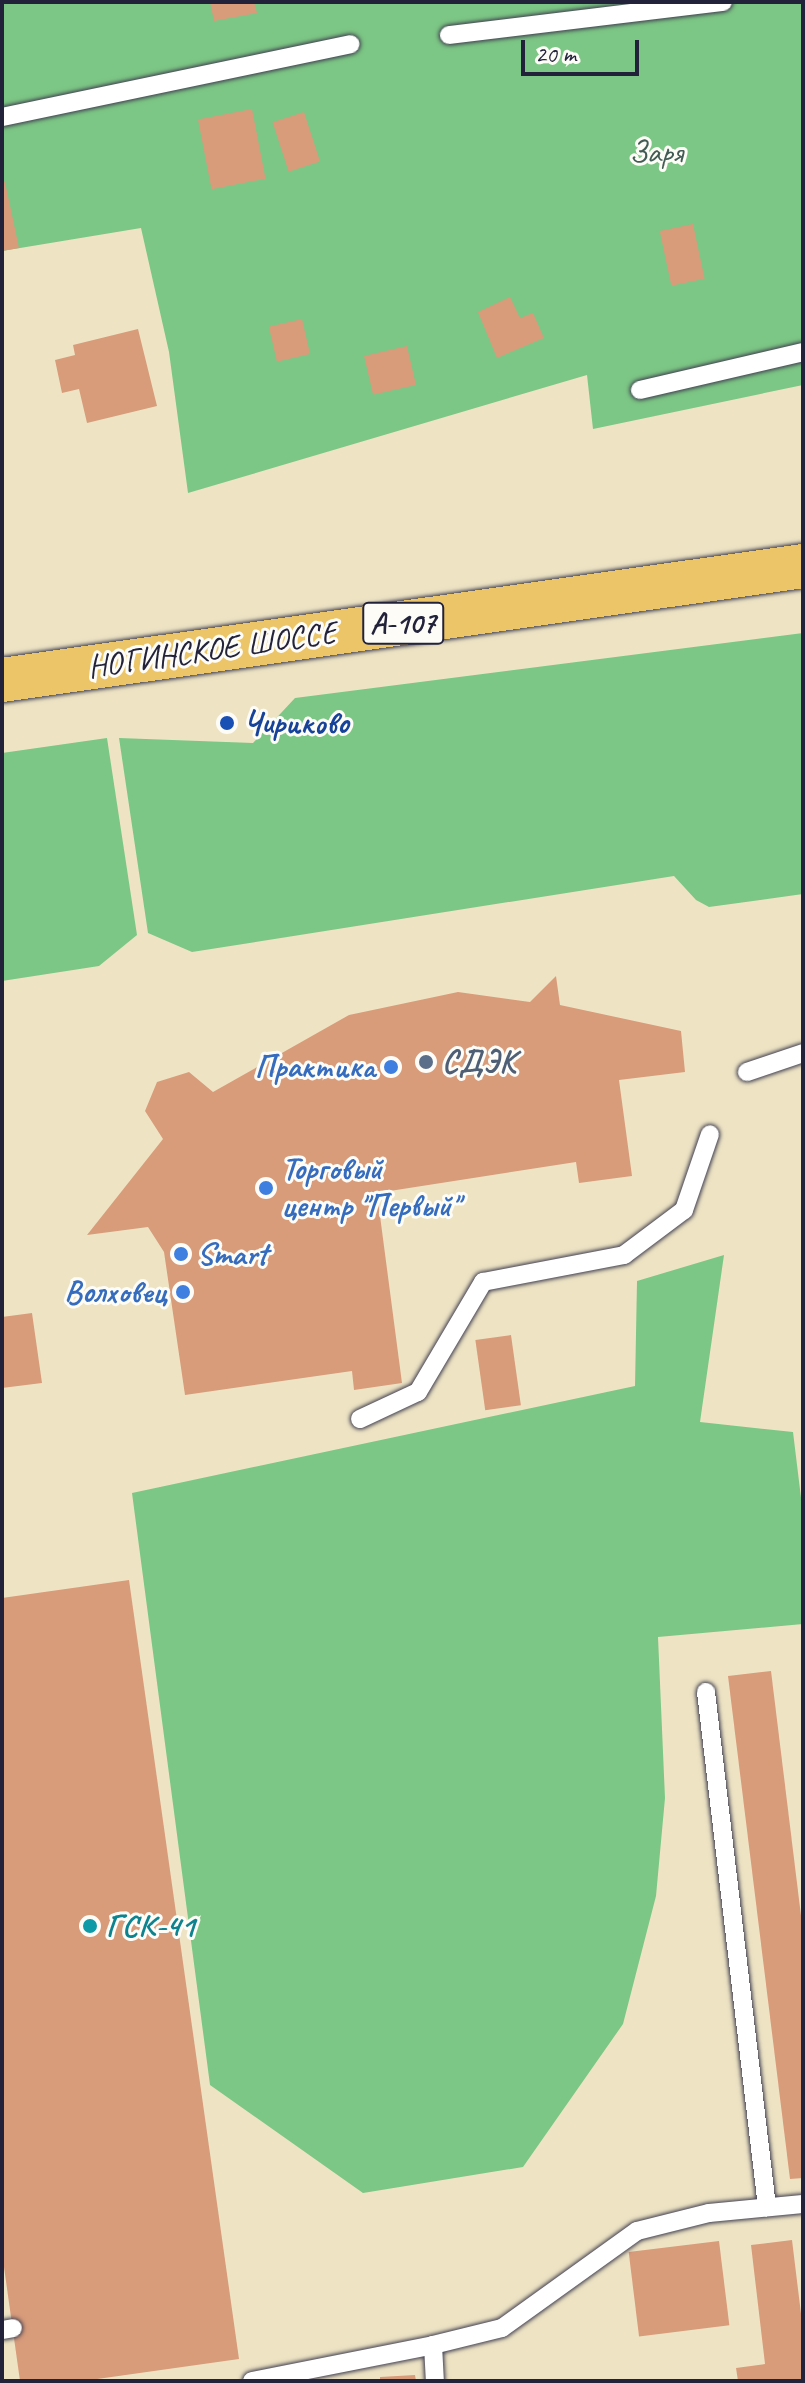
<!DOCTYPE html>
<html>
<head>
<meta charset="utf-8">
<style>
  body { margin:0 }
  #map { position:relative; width:805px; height:2383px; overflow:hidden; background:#eee4c4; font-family:Caveat,sans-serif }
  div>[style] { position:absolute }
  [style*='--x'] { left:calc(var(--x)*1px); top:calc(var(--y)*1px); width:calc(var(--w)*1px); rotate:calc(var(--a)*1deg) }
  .green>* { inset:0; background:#7cc785 }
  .building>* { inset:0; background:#d89c7b; transform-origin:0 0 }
  .roads { filter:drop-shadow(0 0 2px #413f50) drop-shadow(0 0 2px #413f50) }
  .lane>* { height:18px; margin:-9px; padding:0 9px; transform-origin:9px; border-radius:9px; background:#fff }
  .highway>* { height:44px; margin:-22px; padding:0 22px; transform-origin:22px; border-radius:22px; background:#ecc569 }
  .dots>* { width:22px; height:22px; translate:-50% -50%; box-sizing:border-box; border:4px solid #fdfcf7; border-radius:50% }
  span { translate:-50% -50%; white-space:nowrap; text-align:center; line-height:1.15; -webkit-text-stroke:6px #fdfcf7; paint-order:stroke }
  .shield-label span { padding:2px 6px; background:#fdfcf7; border:2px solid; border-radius:6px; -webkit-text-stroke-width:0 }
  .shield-label { font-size:30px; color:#22223b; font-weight:700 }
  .park-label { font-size:32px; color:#425c55 }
  .street-label { font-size:32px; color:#22223b }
  .transit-label { font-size:32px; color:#164399; font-weight:700 }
  .left { translate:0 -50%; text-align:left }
  .service-label { font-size:32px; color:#4e5e75; font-weight:700 }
  .shop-label { font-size:32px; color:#366cbe; font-weight:700 }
  .right { translate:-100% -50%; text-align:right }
  .culture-label { font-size:32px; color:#0d838f; font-weight:700 }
  .frame { position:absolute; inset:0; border:4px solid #22223b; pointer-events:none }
  .scale { position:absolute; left:521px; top:40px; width:118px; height:36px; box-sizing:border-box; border:4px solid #22223b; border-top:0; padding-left:10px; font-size:24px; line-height:28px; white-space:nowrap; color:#22223b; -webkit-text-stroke:6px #fdfcf7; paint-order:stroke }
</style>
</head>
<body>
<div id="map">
  <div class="green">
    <i style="clip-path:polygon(2px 2px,803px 2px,803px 385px,593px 429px,587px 375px,188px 493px,169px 352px,141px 228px,2px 251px)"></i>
    <i style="clip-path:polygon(803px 633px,803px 894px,709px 907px,696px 900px,674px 876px,192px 952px,148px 933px,119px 738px,253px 743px,295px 698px)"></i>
    <i style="clip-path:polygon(107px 738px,137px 935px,99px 966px,2px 981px,2px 753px)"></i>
    <i style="clip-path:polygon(724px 1255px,700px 1422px,793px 1432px,803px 1514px,803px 1624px,658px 1637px,665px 1798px,656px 1896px,623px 2024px,523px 2167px,363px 2193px,210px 2085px,132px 1493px,635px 1386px,637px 1281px)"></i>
  </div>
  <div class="building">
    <i style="clip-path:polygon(210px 2px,254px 2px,257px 13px,214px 21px)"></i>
    <i style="left:252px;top:109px;width:71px;height:55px;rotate:79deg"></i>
    <i style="left:304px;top:112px;width:52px;height:33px;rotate:72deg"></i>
    <i style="clip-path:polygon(5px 182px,19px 248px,2px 251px,2px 183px)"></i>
    <i style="left:693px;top:224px;width:56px;height:34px;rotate:78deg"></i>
    <i style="clip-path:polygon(510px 297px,520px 318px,533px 313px,544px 338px,497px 358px,478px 312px)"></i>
    <i style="left:302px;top:319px;width:36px;height:34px;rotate:77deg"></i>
    <i style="clip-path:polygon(138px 329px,157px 406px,87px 423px,79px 389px,62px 393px,55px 360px,75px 355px,73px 345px)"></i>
    <i style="left:407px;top:346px;width:40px;height:44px;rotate:77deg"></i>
    <i style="clip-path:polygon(556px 976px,560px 1005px,681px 1031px,685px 1072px,619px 1080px,632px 1176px,579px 1183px,576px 1162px,377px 1193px,402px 1383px,354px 1390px,352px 1371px,185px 1395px,164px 1252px,148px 1227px,87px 1235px,163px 1139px,145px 1111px,157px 1082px,189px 1072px,213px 1092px,349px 1015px,458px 992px,530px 1002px)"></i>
    <i style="clip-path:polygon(32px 1313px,42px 1383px,2px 1388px,2px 1317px)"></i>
    <i style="left:511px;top:1335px;width:71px;height:36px;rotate:82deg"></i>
    <i style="clip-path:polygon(129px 1580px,239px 2359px,83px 2381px,20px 2381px,2px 2253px,2px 1598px)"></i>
    <i style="clip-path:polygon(771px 1671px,803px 1932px,803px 2178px,790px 2179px,728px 1676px)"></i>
    <i style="clip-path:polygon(792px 2240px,803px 2330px,803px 2381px,738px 2381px,736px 2368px,765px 2364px,751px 2245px)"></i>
    <i style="left:719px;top:2241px;width:85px;height:91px;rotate:83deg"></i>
    <i style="clip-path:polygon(415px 2375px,416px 2381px,380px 2381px,380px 2377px)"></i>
  </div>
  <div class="roads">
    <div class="lane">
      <i style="--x:449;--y:35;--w:276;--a:-6.9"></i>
      <i style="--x:2;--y:117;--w:356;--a:-11.8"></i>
      <i style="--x:640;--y:390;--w:167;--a:-13.1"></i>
      <i style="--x:747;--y:1072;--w:59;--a:-18.7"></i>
      <i style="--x:360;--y:1419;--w:64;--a:-25"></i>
      <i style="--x:418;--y:1392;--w:128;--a:-59.4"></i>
      <i style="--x:483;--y:1282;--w:144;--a:-10.8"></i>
      <i style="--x:624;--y:1255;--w:75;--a:-36.9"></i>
      <i style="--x:684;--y:1210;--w:80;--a:-71.1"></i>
      <i style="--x:706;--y:1692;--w:519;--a:83.24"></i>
      <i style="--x:2;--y:2330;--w:11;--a:-10"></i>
      <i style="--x:433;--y:2345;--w:71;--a:-13.8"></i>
      <i style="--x:502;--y:2328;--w:166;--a:-35.7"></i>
      <i style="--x:637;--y:2231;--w:74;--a:-14"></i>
      <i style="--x:709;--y:2213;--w:94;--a:-5.5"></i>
      <i style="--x:252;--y:2381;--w:185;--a:-11.2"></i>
      <i style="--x:433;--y:2345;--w:36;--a:87"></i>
    </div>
    <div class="highway">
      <i style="--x:2;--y:680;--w:809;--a:-8.1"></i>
    </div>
  </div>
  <div class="dots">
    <i style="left:227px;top:723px;background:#1a4fb4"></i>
    <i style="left:426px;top:1062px;background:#5c6f8a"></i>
    <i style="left:391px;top:1067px;background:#3f7fe0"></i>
    <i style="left:266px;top:1188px;background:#3f7fe0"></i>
    <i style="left:181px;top:1254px;background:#3f7fe0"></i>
    <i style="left:183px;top:1292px;background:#3f7fe0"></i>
    <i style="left:90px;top:1926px;background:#0f9aa8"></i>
  </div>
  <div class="shield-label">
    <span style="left:403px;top:623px">А-107</span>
  </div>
  <div class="park-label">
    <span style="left:656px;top:152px">Заря</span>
  </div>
  <div class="street-label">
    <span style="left:212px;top:650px;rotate:-8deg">НОГИНСКОЕ ШОССЕ</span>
  </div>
  <div class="transit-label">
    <span class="left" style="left:243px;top:723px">Чириково</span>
  </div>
  <div class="service-label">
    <span class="left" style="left:442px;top:1062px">СДЭК</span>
  </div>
  <div class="shop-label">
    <span class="right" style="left:375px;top:1067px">Практика</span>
    <span class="left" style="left:282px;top:1188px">Торговый<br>центр "Первый"</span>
    <span class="left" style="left:197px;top:1254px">Smart</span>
    <span class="right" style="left:167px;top:1292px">Волховец</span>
  </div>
  <div class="culture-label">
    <span class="left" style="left:106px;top:1926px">ГСК-41</span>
  </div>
  <div class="frame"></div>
  <div class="scale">20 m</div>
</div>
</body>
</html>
